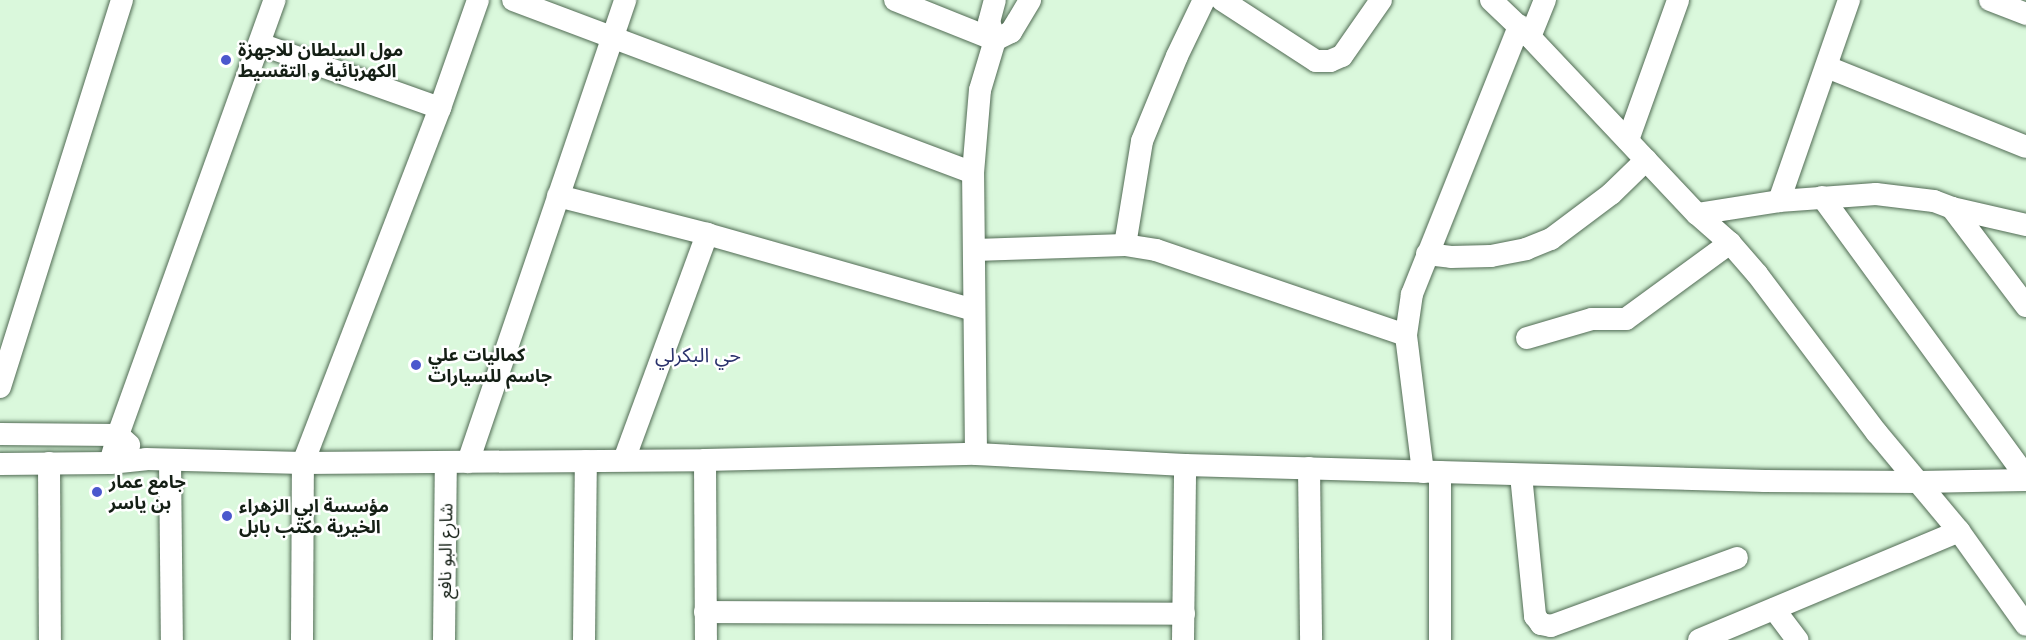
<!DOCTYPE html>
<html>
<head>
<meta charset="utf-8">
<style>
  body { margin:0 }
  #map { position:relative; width:2026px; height:640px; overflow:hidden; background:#daf8dc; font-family:"Noto Sans","Noto Sans Arabic",sans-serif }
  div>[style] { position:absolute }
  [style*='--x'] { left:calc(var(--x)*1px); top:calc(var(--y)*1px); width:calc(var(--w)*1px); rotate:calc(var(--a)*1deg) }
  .roads { filter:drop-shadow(0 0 2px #516b54) drop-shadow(0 0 2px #516b54) }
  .minor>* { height:22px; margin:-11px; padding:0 11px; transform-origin:11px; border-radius:11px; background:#fff }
  .dots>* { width:16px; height:16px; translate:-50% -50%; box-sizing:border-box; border:3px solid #fff; border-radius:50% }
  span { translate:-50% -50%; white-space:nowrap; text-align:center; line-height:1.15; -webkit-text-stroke:5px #fff; paint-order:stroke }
  .poi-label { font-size:18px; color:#141f15; font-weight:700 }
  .left { translate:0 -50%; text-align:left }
  .street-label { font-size:18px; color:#141f15 }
  .neighbourhood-label { font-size:20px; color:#2a326c }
</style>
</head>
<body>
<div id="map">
  <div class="roads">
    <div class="minor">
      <i style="--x:513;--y:0;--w:491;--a:20.6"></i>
      <i style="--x:895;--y:0;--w:108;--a:21.8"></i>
      <i style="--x:995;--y:40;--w:18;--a:-27"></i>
      <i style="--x:1011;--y:32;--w:37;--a:-59"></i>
      <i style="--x:1222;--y:0;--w:112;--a:33"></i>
      <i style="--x:1316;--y:61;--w:14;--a:0"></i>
      <i style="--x:1330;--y:61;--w:13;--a:-23"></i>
      <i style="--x:1342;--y:56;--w:68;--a:-55.1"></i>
      <i style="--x:1491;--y:0;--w:54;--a:43.5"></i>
      <i style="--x:1530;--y:37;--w:243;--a:46.7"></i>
      <i style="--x:1697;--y:214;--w:44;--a:41.3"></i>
      <i style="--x:1730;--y:243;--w:41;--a:48.9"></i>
      <i style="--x:1757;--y:274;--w:199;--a:53"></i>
      <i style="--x:1877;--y:433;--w:128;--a:50.1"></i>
      <i style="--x:1959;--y:531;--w:115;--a:54.5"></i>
      <i style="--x:1990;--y:0;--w:39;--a:21"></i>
      <i style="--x:1530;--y:37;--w:40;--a:-68"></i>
      <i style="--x:260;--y:44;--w:191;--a:19.6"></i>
      <i style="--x:1827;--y:67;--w:214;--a:21.9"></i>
      <i style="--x:1628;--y:140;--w:149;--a:-70.3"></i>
      <i style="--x:558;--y:196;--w:154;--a:14.3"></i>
      <i style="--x:707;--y:234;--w:277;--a:15.9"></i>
      <i style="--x:1822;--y:197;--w:346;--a:53.9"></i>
      <i style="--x:1779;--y:201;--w:213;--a:-70.8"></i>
      <i style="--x:1952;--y:208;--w:123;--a:52.9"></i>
      <i style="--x:1697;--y:214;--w:83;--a:-9"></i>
      <i style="--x:1779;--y:201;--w:97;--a:-4.1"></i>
      <i style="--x:1876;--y:194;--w:58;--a:6.9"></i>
      <i style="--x:1934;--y:201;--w:19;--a:21"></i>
      <i style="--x:1952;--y:208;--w:76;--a:12.9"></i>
      <i style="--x:1125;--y:245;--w:105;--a:-80.7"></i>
      <i style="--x:1142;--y:141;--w:92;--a:-67.6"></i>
      <i style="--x:1177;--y:56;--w:62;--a:-64.3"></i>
      <i style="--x:975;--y:250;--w:150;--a:-1.9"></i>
      <i style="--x:1125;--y:245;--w:31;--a:9"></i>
      <i style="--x:1156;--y:250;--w:264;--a:18.8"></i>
      <i style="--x:1427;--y:254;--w:24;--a:7"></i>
      <i style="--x:1451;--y:257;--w:40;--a:-1.4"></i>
      <i style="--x:1491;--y:256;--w:36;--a:-11"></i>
      <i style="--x:1526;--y:249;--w:27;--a:-22"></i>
      <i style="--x:1551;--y:239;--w:75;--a:-36.9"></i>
      <i style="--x:1611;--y:194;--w:49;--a:-44.2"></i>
      <i style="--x:1527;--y:338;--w:68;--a:-16.3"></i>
      <i style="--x:1592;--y:319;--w:34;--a:0"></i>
      <i style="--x:1626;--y:319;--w:129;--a:-36.2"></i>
      <i style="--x:0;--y:387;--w:406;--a:-72.5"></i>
      <i style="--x:0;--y:434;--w:118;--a:0.5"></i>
      <i style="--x:118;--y:435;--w:15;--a:42"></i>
      <i style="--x:976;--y:454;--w:281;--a:-90.6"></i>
      <i style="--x:973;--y:173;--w:83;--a:-85.2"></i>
      <i style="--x:980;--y:90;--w:52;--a:-73.3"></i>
      <i style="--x:995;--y:40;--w:19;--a:-108"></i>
      <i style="--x:989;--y:22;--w:23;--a:-75"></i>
      <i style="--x:170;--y:460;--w:180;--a:89.4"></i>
      <i style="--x:624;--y:460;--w:241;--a:-69.8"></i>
      <i style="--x:705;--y:460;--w:180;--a:89.7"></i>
      <i style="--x:468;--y:462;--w:488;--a:-71.2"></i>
      <i style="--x:49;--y:463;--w:177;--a:89.7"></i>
      <i style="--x:110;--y:463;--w:29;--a:-74"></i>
      <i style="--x:118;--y:435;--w:462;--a:-70.2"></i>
      <i style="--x:0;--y:464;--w:110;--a:-0.5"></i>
      <i style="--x:110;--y:463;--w:36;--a:-6"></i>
      <i style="--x:146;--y:459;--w:157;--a:1.5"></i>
      <i style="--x:303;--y:463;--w:402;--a:-0.4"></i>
      <i style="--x:705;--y:460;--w:271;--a:-1.3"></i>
      <i style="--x:976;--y:454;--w:209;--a:3"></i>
      <i style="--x:1185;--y:465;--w:580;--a:1.58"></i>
      <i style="--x:1765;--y:481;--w:154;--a:0.4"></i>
      <i style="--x:1919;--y:482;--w:107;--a:-1.1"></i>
      <i style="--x:1309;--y:468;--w:172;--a:89.3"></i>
      <i style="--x:1423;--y:472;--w:138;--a:-97.1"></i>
      <i style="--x:1406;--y:335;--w:41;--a:-81.7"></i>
      <i style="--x:1412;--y:294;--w:289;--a:-68.2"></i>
      <i style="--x:1440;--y:472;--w:168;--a:90"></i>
      <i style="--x:1521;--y:475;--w:142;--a:84.3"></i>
      <i style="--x:1535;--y:616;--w:10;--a:53"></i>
      <i style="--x:1541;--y:624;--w:10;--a:11"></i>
      <i style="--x:1551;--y:626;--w:198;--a:-20.1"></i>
      <i style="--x:1774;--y:609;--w:39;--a:53"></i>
      <i style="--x:705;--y:612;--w:479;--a:0.2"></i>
      <i style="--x:302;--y:640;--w:177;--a:-89.7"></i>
      <i style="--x:303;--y:463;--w:381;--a:-68.9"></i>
      <i style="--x:440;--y:108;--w:114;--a:-70.6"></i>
      <i style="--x:444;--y:640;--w:178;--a:-89.4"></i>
      <i style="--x:584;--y:640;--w:179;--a:-89.4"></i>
      <i style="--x:1183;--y:640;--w:175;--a:-89.3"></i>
      <i style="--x:1699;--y:640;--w:282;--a:-22.7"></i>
    </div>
  </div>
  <div class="dots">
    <i style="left:226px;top:60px;background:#4b58cd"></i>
    <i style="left:416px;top:365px;background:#4b58cd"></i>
    <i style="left:97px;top:492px;background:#4b58cd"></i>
    <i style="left:227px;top:516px;background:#4b58cd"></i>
  </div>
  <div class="poi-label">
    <span class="left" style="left:238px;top:60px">مول السلطان للاجهزة<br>الكهربائية و التقسيط</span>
    <span class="left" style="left:428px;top:365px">كماليات علي<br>جاسم للسيارات</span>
    <span class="left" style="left:109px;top:492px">جامع عمار<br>بن ياسر</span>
    <span class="left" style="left:239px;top:516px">مؤسسة ابي الزهراء<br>الخيرية مكتب بابل</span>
  </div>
  <div class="street-label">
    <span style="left:445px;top:551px;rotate:-89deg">شارع البو نافع</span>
  </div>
  <div class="neighbourhood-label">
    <span style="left:698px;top:354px">حي البكرلي</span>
  </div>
</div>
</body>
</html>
